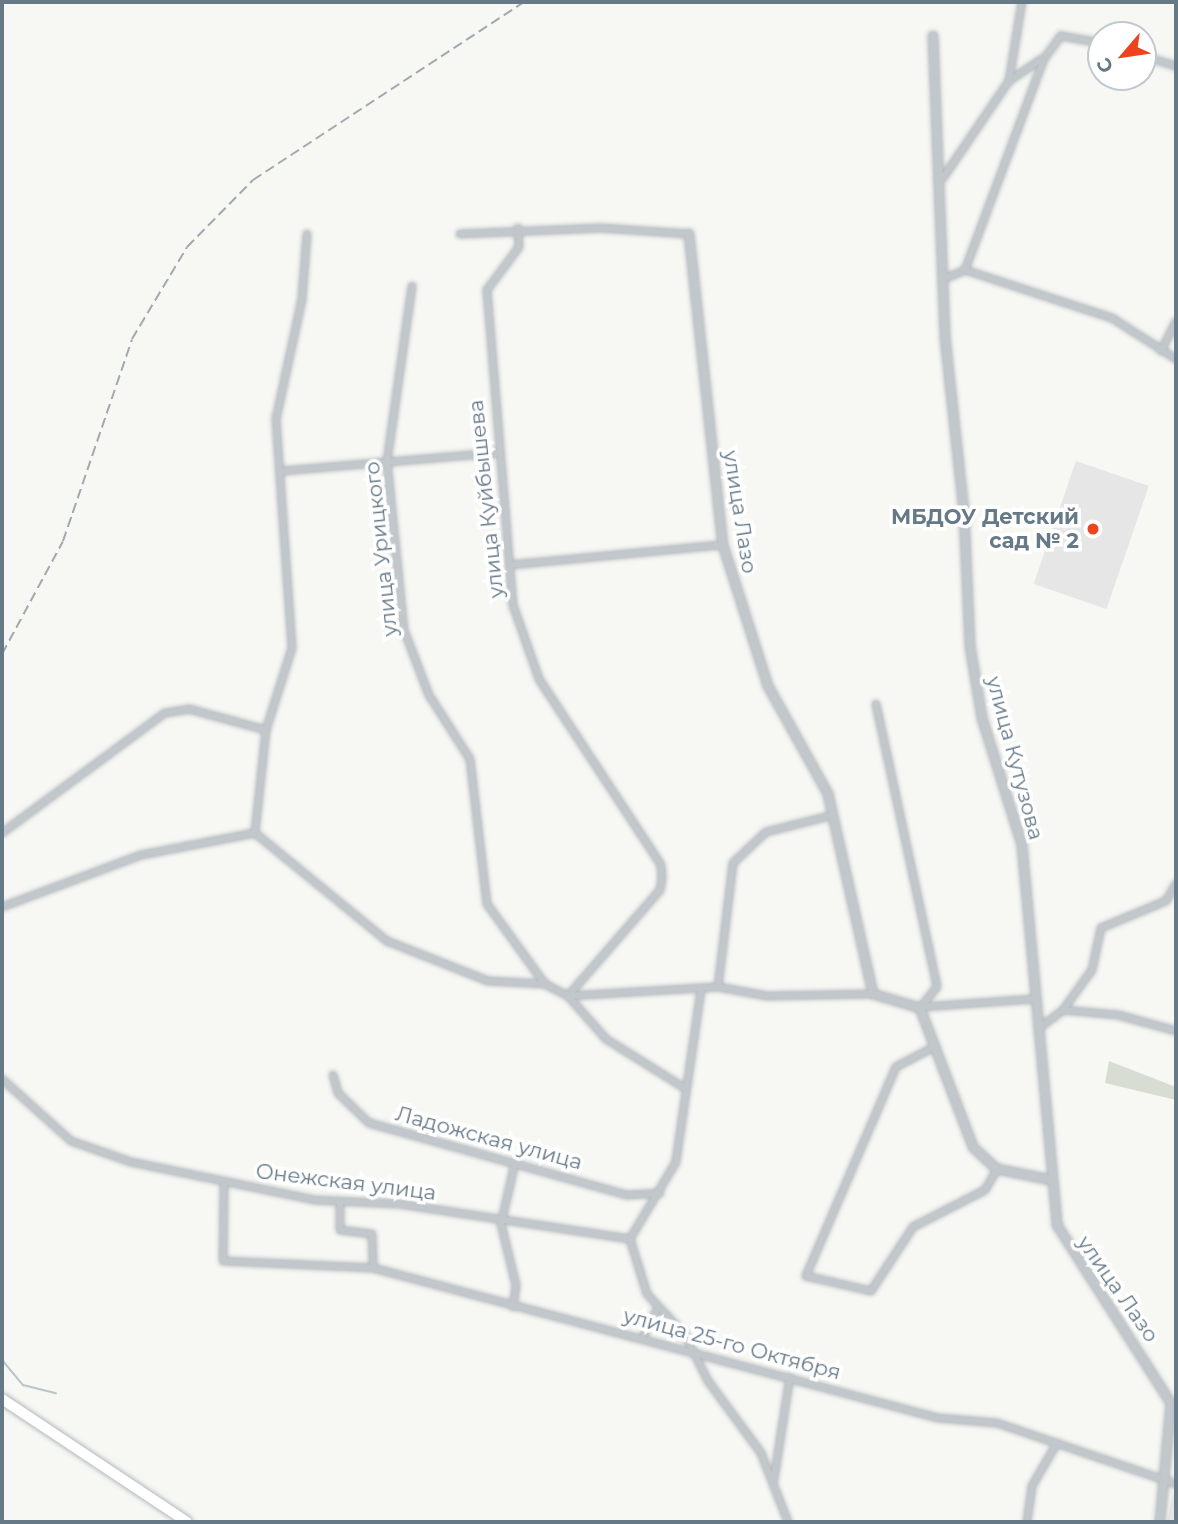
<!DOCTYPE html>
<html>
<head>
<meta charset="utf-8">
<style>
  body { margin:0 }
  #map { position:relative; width:1178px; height:1524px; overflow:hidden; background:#f7f7f4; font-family:Montserrat,sans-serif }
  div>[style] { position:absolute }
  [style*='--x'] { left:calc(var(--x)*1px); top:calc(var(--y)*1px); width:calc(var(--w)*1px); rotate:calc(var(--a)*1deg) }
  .built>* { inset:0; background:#e5e6e5; transform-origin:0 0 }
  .green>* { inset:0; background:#d7ddd3 }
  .stream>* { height:2px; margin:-1px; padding:0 1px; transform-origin:1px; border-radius:1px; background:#b8c6c9 }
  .roads { filter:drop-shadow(0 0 2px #b3b9bd) drop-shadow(0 0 2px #b3b9bd) }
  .minor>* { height:6px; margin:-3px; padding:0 3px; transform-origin:3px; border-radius:3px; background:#c2c7cb }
  .tertiary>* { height:8px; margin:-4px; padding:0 4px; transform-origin:4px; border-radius:4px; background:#c2c7cb }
  .primary>* { height:10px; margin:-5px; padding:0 5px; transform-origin:5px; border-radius:5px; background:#fff }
  .rail>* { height:2px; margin-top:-1px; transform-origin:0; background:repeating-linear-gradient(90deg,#a1a9af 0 10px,transparent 0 15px) }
  .dots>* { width:19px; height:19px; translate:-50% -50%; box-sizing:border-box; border:4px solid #fff; border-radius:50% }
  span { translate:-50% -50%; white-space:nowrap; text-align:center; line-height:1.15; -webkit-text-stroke:7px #fff; paint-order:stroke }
  .street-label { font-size:21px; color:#657987 }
  .poi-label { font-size:21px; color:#657987; font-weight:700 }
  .right { translate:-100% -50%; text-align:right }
  .frame { position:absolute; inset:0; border:4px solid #657987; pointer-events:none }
  .north { position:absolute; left:1087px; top:21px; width:70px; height:70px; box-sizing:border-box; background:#fff; border:2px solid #c1c9cf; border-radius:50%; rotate:241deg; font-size:19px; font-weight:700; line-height:28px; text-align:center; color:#657987 }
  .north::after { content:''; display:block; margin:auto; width:24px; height:32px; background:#ed441f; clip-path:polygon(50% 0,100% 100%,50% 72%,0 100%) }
</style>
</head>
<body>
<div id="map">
  <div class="built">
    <i style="left:1076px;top:461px;width:77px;height:130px;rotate:19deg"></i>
    <i style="clip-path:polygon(1173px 1491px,1176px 1522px,1167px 1522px)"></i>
  </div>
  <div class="green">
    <i style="clip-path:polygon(1109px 1061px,1176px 1087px,1176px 1100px,1105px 1083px)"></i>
  </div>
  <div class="stream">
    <i style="--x:2;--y:1360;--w:33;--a:50"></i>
    <i style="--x:23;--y:1385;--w:34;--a:14"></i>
  </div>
  <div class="roads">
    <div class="minor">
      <i style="--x:1143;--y:56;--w:34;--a:17"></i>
      <i style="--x:1009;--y:81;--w:40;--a:-34"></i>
      <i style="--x:943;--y:178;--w:117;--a:-55.8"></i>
      <i style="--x:1009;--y:81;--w:80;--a:-80.7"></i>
      <i style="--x:518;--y:228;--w:19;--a:87"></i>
      <i style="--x:519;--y:247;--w:54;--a:126.7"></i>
      <i style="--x:487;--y:290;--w:316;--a:85.3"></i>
      <i style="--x:513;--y:605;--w:78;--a:70.6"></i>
      <i style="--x:539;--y:679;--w:222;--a:56.7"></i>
      <i style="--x:661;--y:865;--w:13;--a:86"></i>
      <i style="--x:662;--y:878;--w:12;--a:99"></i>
      <i style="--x:660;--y:890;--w:140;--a:131"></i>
      <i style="--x:307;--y:234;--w:65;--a:94.4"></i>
      <i style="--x:302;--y:299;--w:123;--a:102.2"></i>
      <i style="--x:276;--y:419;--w:230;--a:86"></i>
      <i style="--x:292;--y:648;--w:86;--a:107.6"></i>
      <i style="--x:266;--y:730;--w:104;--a:96.1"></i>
      <i style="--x:255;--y:833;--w:171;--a:39.3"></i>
      <i style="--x:387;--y:941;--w:109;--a:21.6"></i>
      <i style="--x:488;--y:981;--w:57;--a:3"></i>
      <i style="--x:545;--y:984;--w:26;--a:28"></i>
      <i style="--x:568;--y:996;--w:57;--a:48.5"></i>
      <i style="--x:606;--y:1039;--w:94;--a:32"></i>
      <i style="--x:460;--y:234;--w:141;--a:-2.4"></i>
      <i style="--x:601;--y:228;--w:88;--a:3.9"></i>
      <i style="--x:965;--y:270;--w:155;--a:18.1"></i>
      <i style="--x:1112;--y:318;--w:76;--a:32.6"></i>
      <i style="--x:944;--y:279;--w:23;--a:-23"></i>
      <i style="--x:965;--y:270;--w:225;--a:-69.5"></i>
      <i style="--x:1044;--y:59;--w:29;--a:-54"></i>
      <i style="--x:1061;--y:36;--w:41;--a:9.9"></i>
      <i style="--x:412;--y:286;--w:177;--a:98.1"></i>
      <i style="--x:387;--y:461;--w:170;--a:84.3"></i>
      <i style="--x:404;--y:630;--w:70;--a:69"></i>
      <i style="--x:429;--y:695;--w:76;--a:57.4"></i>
      <i style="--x:470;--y:759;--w:146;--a:83.3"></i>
      <i style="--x:487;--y:904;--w:99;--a:54.1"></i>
      <i style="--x:1161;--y:351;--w:33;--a:-63"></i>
      <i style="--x:282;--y:471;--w:217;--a:-4.8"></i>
      <i style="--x:510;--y:565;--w:214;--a:-5.4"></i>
      <i style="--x:876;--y:704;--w:289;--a:77.8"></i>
      <i style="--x:937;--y:987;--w:27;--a:129"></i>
      <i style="--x:2;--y:833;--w:202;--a:-36.4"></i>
      <i style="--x:165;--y:713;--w:24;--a:-9"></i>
      <i style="--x:189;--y:709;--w:80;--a:15.3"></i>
      <i style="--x:2;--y:907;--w:148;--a:-20.5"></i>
      <i style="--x:141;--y:855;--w:116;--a:-10.9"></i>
      <i style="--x:718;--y:987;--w:125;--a:-83.1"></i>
      <i style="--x:733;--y:863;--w:45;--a:-43.2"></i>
      <i style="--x:766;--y:832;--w:69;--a:-14.2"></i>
      <i style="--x:701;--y:990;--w:174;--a:98.3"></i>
      <i style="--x:676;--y:1162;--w:90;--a:120.9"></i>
      <i style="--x:630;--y:1239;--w:58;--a:72.8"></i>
      <i style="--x:647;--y:1294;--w:56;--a:47.2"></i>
      <i style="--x:685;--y:1335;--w:51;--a:63.4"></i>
      <i style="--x:708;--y:1381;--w:89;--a:53.6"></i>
      <i style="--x:761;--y:1453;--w:74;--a:68.6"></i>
      <i style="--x:568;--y:996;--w:150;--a:-3.4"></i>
      <i style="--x:718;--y:987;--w:50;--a:10.4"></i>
      <i style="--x:767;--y:996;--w:106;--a:-1.1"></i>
      <i style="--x:922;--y:1007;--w:113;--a:-4"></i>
      <i style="--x:1063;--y:1010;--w:55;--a:5.2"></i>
      <i style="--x:1118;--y:1015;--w:60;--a:15.4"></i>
      <i style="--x:1038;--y:1029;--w:31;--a:-37"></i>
      <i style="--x:1063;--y:1010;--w:49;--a:-54.1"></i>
      <i style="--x:1092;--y:970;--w:43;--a:-77.9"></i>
      <i style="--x:1101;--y:928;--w:70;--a:-22.6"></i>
      <i style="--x:1166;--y:901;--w:20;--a:-60"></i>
      <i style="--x:936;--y:1046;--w:45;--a:152.3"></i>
      <i style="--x:896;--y:1067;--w:228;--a:113.3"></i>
      <i style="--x:806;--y:1276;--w:67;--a:13"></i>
      <i style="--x:871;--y:1291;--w:77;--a:-56.7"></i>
      <i style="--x:913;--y:1227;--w:81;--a:-27.2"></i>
      <i style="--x:985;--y:1190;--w:24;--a:-60"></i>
      <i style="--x:333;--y:1075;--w:19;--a:74"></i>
      <i style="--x:338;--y:1093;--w:43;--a:44.1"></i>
      <i style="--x:369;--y:1123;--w:268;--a:15.6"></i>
      <i style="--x:627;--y:1195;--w:33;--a:-3"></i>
      <i style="--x:2;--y:1079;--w:93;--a:41.9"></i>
      <i style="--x:71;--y:1141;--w:64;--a:19.3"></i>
      <i style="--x:131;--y:1162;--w:187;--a:11.7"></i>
      <i style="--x:314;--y:1200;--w:85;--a:2.7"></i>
      <i style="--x:399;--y:1204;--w:234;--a:8.6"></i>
      <i style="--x:224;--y:1184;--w:77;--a:90.7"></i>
      <i style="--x:223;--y:1261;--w:150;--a:2.7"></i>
      <i style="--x:373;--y:1268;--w:585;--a:14.87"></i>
      <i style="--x:938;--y:1418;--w:59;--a:4.8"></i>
      <i style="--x:997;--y:1423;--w:189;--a:18.8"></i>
      <i style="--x:340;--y:1203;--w:27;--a:90"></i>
      <i style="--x:340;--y:1230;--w:32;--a:7"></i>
      <i style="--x:372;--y:1234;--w:34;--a:88"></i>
      <i style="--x:513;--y:1307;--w:22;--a:-82"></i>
      <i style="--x:516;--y:1285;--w:63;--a:-103.8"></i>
      <i style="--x:501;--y:1224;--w:63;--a:-77.1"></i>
      <i style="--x:643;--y:1337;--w:31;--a:-63"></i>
      <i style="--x:774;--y:1479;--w:103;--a:-81.1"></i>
      <i style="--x:1027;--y:1522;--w:36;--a:-82"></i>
      <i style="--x:1032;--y:1486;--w:50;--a:-59.8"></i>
    </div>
    <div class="tertiary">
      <i style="--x:933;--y:36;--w:301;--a:87.7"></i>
      <i style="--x:945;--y:337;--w:177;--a:83.8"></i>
      <i style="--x:964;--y:513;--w:133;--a:87.4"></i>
      <i style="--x:970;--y:646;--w:73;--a:80.5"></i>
      <i style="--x:982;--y:718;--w:133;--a:72.5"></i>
      <i style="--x:1022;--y:845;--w:382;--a:84.7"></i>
      <i style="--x:1057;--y:1225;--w:211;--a:57.4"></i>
      <i style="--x:1171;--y:1403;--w:120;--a:95.3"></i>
      <i style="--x:689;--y:234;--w:313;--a:83.8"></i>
      <i style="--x:723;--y:545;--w:148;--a:72.3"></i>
      <i style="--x:768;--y:686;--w:124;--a:60.9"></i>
      <i style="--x:828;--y:794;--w:205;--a:77.3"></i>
      <i style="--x:873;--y:994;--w:49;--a:16.6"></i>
      <i style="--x:920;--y:1008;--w:149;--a:69.1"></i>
      <i style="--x:973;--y:1147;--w:33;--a:43"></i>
      <i style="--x:997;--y:1169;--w:55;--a:11.5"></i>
    </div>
    <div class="primary">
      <i style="--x:2;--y:1399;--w:222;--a:33.6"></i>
    </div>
  </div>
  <div class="rail">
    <i style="--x:2;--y:654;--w:128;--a:-61.6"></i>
    <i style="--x:63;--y:541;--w:213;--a:-71.1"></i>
    <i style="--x:132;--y:339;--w:107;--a:-59.1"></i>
    <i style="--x:187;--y:247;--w:94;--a:-45.4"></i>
    <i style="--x:253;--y:180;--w:324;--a:-33.3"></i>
  </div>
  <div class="dots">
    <i style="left:1093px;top:529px;background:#ed441f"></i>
  </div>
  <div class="street-label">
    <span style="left:486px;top:499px;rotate:-96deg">улица Куйбышева</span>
    <span style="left:740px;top:512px;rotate:81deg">улица Лазо</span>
    <span style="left:381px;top:549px;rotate:-96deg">улица Урицкого</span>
    <span style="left:1015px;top:758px;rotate:75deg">улица Кутузова</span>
    <span style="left:489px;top:1138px;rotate:15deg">Ладожская улица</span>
    <span style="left:346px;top:1182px;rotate:7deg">Онежская улица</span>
    <span style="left:1118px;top:1289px;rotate:55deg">улица Лазо</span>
    <span style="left:732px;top:1344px;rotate:15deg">улица 25-го Октября</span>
  </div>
  <div class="poi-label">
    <span class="right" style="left:1079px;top:529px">МБДОУ Детский<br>сад № 2</span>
  </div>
  <div class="frame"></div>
  <div class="north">С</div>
</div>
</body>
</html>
